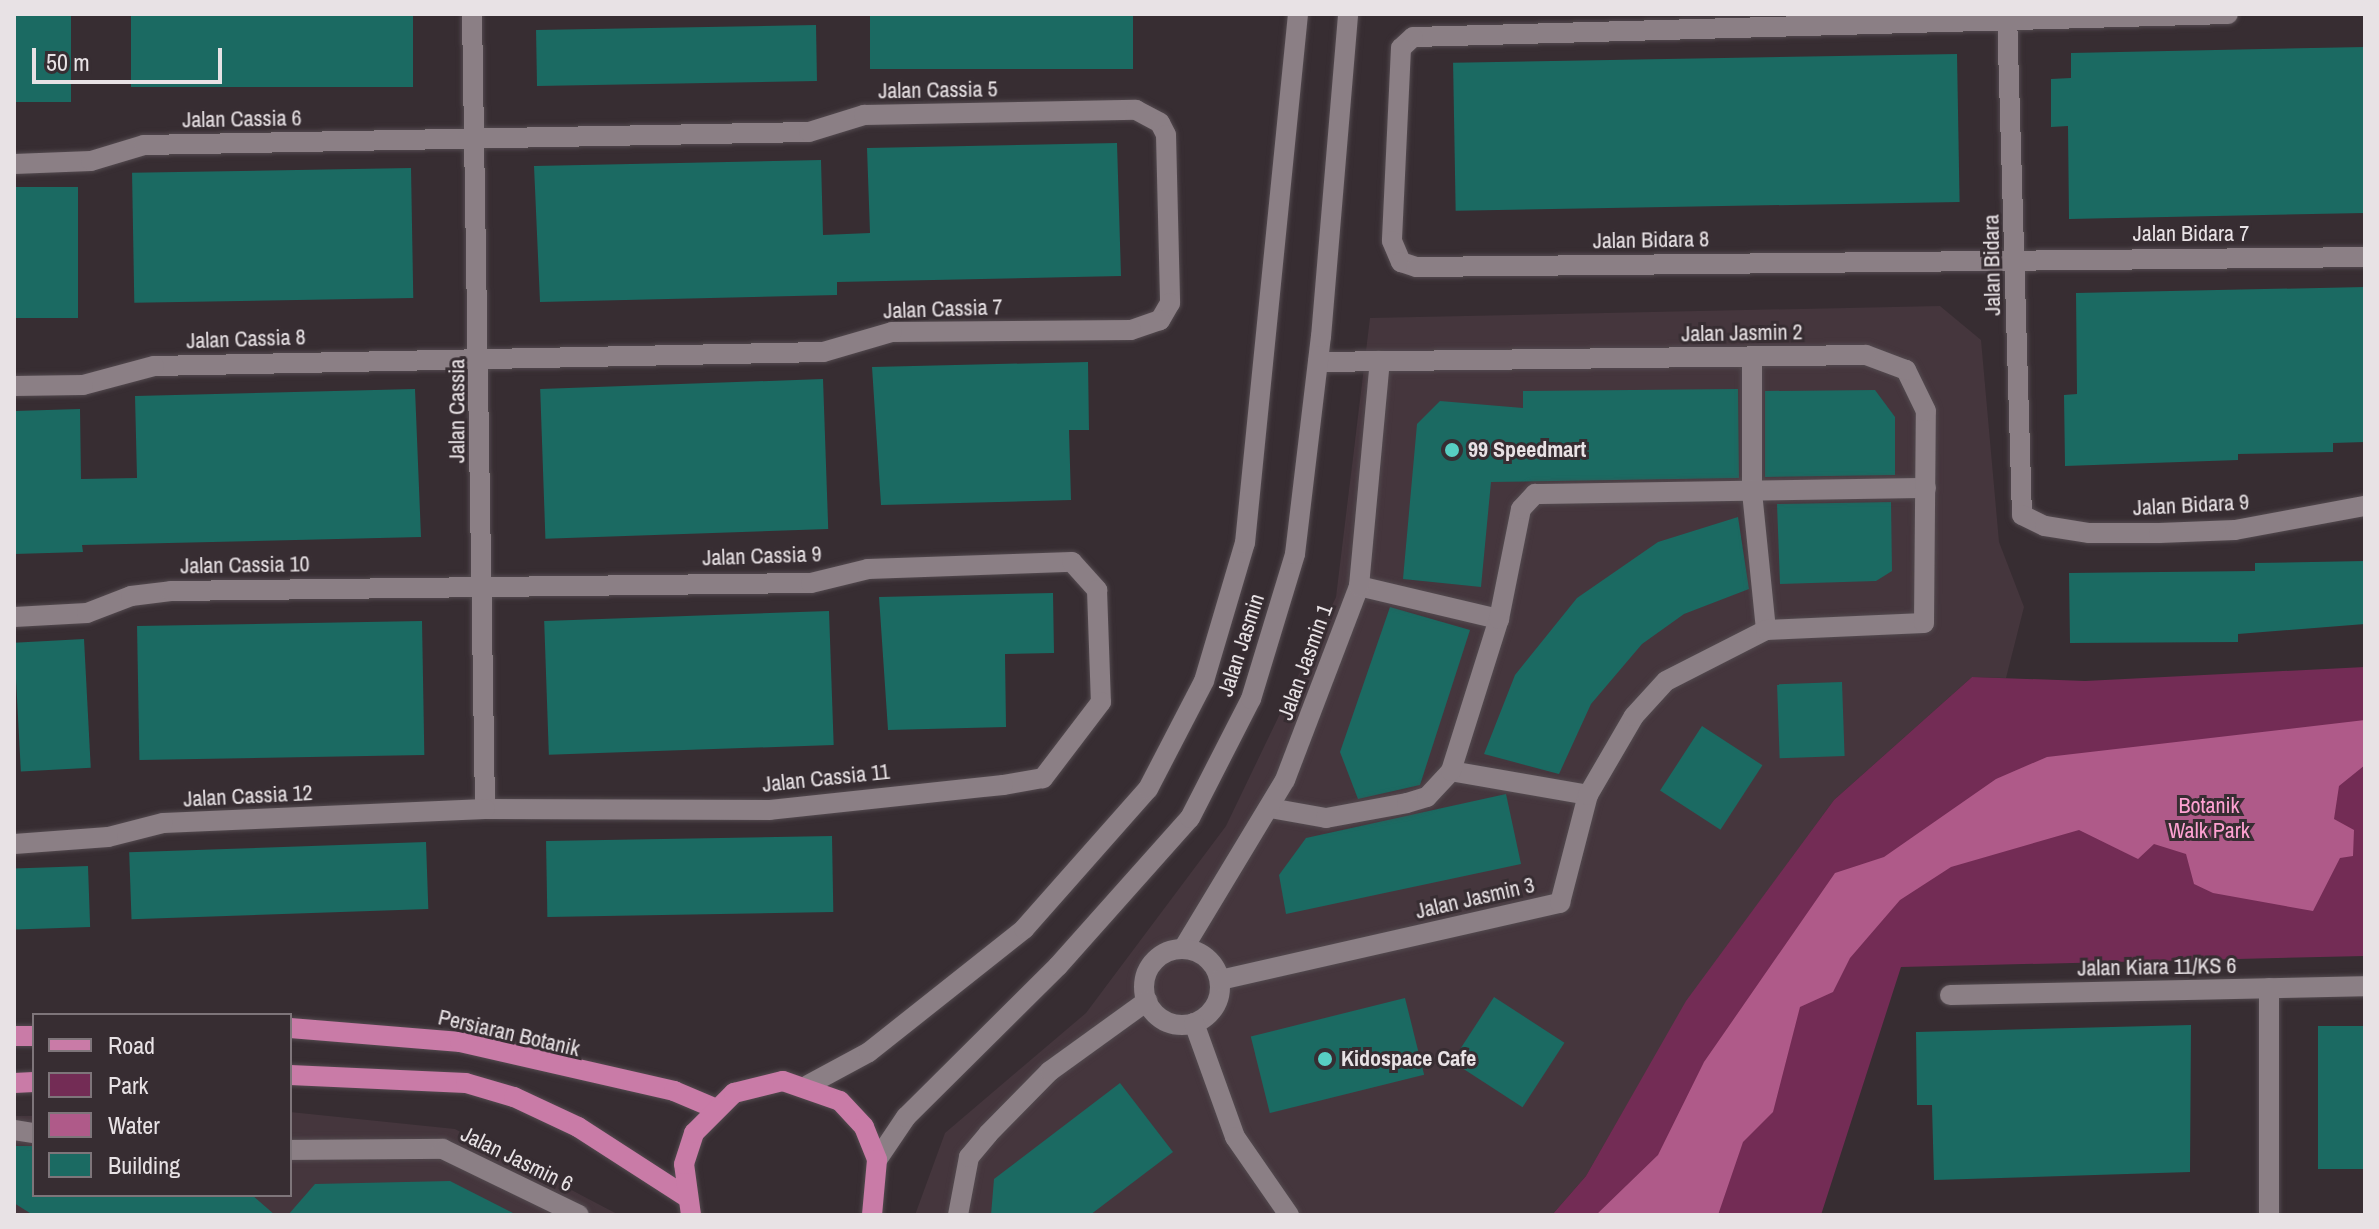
<!DOCTYPE html>
<html>
<head>
<meta charset="utf-8">
<style>
  body { margin:0 }
  #map { position:relative; width:2379px; height:1229px; overflow:hidden; background:#372d32; font-family:"Archivo Narrow",sans-serif }
  div>[style] { position:absolute }
  [style*='--x'] { left:calc(var(--x)*1px); top:calc(var(--y)*1px); width:calc(var(--w)*1px); rotate:calc(var(--a)*1deg) }
  .built>* { inset:0; background:#45363d }
  .green>* { inset:0; background:#732c55 }
  .water>* { inset:0; background:#af5a89 }
  .building>* { inset:0; background:#1b6a62; transform-origin:0 0 }
  .roads { filter:drop-shadow(0 0 2px #534a4f) drop-shadow(0 0 2px #534a4f) }
  .minor>* { height:20px; margin:-10px; padding:0 10px; transform-origin:10px; border-radius:10px; background:#8b7f85 }
  .minor>.ring { margin:-10px; padding:0; box-sizing:content-box; background:none; border:20px solid #8b7f85; border-radius:50% }
  .major>* { height:20px; margin:-10px; padding:0 10px; transform-origin:10px; border-radius:10px; background:#c97ba7 }
  .dots>* { width:22px; height:22px; translate:-50% -50%; box-sizing:border-box; border:4px solid #372d32; border-radius:50% }
  span { translate:-50% -50%; white-space:nowrap; text-align:center; line-height:1.15; -webkit-text-stroke:6px #372d32; paint-order:stroke }
  .street-label { font-size:22px; color:#e8e2e5 }
  .poi-label { font-size:22px; color:#e8e2e5; font-weight:700 }
  .left { translate:0 -50%; text-align:left }
  .park-label { font-size:22px; color:#fea2d2 }
  .frame { position:absolute; inset:0; border:16px solid #e8e2e5; pointer-events:none }
  .legend { position:absolute; left:32px; top:1013px; width:260px; height:184px; box-sizing:border-box; background:#372d32; border:2px solid #7e757a; margin:0; padding:10px 14px; list-style:none; font-size:24px; color:#e8e2e5 }
  .legend li { display:flex; align-items:center; gap:16px; height:40px }
  .legend b { width:40px; border:2px solid #7e757a }
  .scale { position:absolute; left:32px; top:48px; width:190px; height:36px; box-sizing:border-box; border:4px solid #e8e2e5; border-top:0; padding-left:10px; font-size:24px; line-height:28px; white-space:nowrap; color:#e8e2e5; -webkit-text-stroke:6px #372d32; paint-order:stroke }
</style>
</head>
<body>
<div id="map">
  <div class="built">
    <i style="clip-path:polygon(1940px 306px,1981px 340px,1999px 542px,2024px 607px,2006px 678px,1972px 677px,1834px 800px,1687px 1001px,1586px 1176px,1552px 1215px,915px 1215px,945px 1133px,1086px 1013px,1226px 826px,1336px 597px,1370px 318px)"></i>
    <i style="clip-path:polygon(290px 1112px,455px 1129px,619px 1215px,14px 1215px,14px 1116px,34px 1116px,34px 1195px,290px 1195px)"></i>
  </div>
  <div class="green">
    <i style="clip-path:polygon(2365px 667px,2365px 956px,1901px 967px,1821px 1215px,1552px 1215px,1586px 1176px,1686px 1001px,1834px 800px,1972px 677px,2085px 681px)"></i>
  </div>
  <div class="water">
    <i style="clip-path:polygon(2365px 720px,2365px 765px,2339px 786px,2334px 819px,2354px 830px,2353px 856px,2340px 858px,2313px 911px,2213px 893px,2194px 884px,2186px 854px,2154px 844px,2138px 859px,2079px 830px,1951px 867px,1900px 900px,1850px 958px,1833px 992px,1800px 1007px,1773px 1112px,1743px 1142px,1718px 1215px,1596px 1215px,1658px 1155px,1704px 1062px,1835px 873px,1884px 857px,1996px 779px,2047px 757px)"></i>
  </div>
  <div class="building">
    <i style="left:14px;top:14px;width:57px;height:88px"></i>
    <i style="left:131px;top:14px;width:282px;height:73px"></i>
    <i style="left:870px;top:14px;width:263px;height:55px"></i>
    <i style="left:816px;top:25px;width:56px;height:280px;rotate:89deg"></i>
    <i style="clip-path:polygon(2365px 47px,2365px 213px,2069px 219px,2068px 126px,2051px 127px,2051px 79px,2071px 78px,2071px 53px)"></i>
    <i style="left:1957px;top:54px;width:148px;height:504px;rotate:89deg"></i>
    <i style="clip-path:polygon(1117px 143px,1121px 276px,837px 282px,837px 295px,540px 302px,534px 166px,821px 160px,823px 235px,870px 233px,867px 148px)"></i>
    <i style="left:411px;top:168px;width:130px;height:279px;rotate:89deg"></i>
    <i style="left:78px;top:187px;width:131px;height:64px;rotate:90deg"></i>
    <i style="clip-path:polygon(2365px 287px,2365px 442px,2333px 443px,2333px 452px,2238px 454px,2238px 460px,2065px 466px,2064px 395px,2077px 394px,2076px 293px)"></i>
    <i style="clip-path:polygon(1088px 362px,1089px 430px,1069px 430px,1071px 500px,881px 505px,872px 367px)"></i>
    <i style="left:823px;top:379px;width:150px;height:283px;rotate:88deg"></i>
    <i style="clip-path:polygon(415px 389px,421px 537px,82px 545px,83px 552px,14px 554px,14px 411px,80px 409px,81px 479px,137px 478px,135px 396px)"></i>
    <i style="clip-path:polygon(1875px 390px,1895px 417px,1895px 475px,1765px 477px,1765px 391px)"></i>
    <i style="clip-path:polygon(1523px 391px,1738px 389px,1739px 478px,1491px 482px,1481px 587px,1403px 579px,1417px 424px,1440px 401px,1523px 408px)"></i>
    <i style="clip-path:polygon(1891px 502px,1892px 571px,1876px 581px,1780px 584px,1777px 504px)"></i>
    <i style="clip-path:polygon(1738px 517px,1749px 589px,1684px 614px,1642px 644px,1591px 704px,1559px 774px,1484px 754px,1515px 675px,1577px 598px,1658px 542px)"></i>
    <i style="clip-path:polygon(2365px 561px,2365px 624px,2238px 634px,2238px 642px,2070px 643px,2069px 573px,2255px 571px,2255px 563px)"></i>
    <i style="clip-path:polygon(1053px 593px,1054px 653px,1005px 654px,1006px 727px,888px 730px,879px 597px)"></i>
    <i style="clip-path:polygon(1390px 607px,1470px 630px,1420px 785px,1358px 799px,1340px 752px)"></i>
    <i style="left:829px;top:611px;width:134px;height:285px;rotate:88deg"></i>
    <i style="left:422px;top:621px;width:134px;height:285px;rotate:89deg"></i>
    <i style="left:84px;top:639px;width:129px;height:70px;rotate:87deg"></i>
    <i style="left:1842px;top:682px;width:74px;height:65px;rotate:88deg"></i>
    <i style="left:1702px;top:726px;width:72px;height:77px;rotate:33deg"></i>
    <i style="clip-path:polygon(1506px 794px,1521px 864px,1286px 914px,1279px 875px,1306px 838px)"></i>
    <i style="left:832px;top:836px;width:76px;height:286px;rotate:89deg"></i>
    <i style="left:426px;top:842px;width:67px;height:297px;rotate:88deg"></i>
    <i style="left:88px;top:866px;width:61px;height:74px;rotate:88deg"></i>
    <i style="left:1494px;top:997px;width:84px;height:77px;rotate:33deg"></i>
    <i style="left:1405px;top:998px;width:79px;height:159px;rotate:76deg"></i>
    <i style="clip-path:polygon(2191px 1025px,2190px 1172px,1934px 1180px,1932px 1105px,1917px 1105px,1916px 1032px)"></i>
    <i style="left:2365px;top:1026px;width:143px;height:47px;rotate:90deg"></i>
    <i style="clip-path:polygon(1120px 1083px,1173px 1152px,1090px 1215px,991px 1215px,994px 1179px)"></i>
    <i style="clip-path:polygon(14px 1146px,34px 1146px,34px 1195px,252px 1195px,275px 1215px,33px 1215px,14px 1203px)"></i>
    <i style="clip-path:polygon(450px 1181px,517px 1215px,288px 1215px,315px 1184px)"></i>
  </div>
  <div class="roads">
    <div class="minor">
      <i style="--x:472;--y:14;--w:795;--a:89.06"></i>
      <i style="--x:2007;--y:14;--w:501;--a:88.29"></i>
      <i style="--x:2022;--y:515;--w:25;--a:26"></i>
      <i style="--x:2045;--y:526;--w:45;--a:9"></i>
      <i style="--x:2089;--y:533;--w:70;--a:0"></i>
      <i style="--x:2159;--y:533;--w:76;--a:-2.3"></i>
      <i style="--x:2235;--y:530;--w:132;--a:-10.5"></i>
      <i style="--x:2228;--y:14;--w:815;--a:178.38"></i>
      <i style="--x:1413;--y:37;--w:16;--a:137"></i>
      <i style="--x:1401;--y:48;--w:193;--a:92.7"></i>
      <i style="--x:1392;--y:241;--w:23;--a:67"></i>
      <i style="--x:1401;--y:262;--w:16;--a:18"></i>
      <i style="--x:1416;--y:267;--w:949;--a:-0.6"></i>
      <i style="--x:14;--y:164;--w:77;--a:-2.2"></i>
      <i style="--x:91;--y:161;--w:55;--a:-16.8"></i>
      <i style="--x:144;--y:145;--w:665;--a:-1.12"></i>
      <i style="--x:809;--y:132;--w:58;--a:-17.2"></i>
      <i style="--x:864;--y:115;--w:272;--a:-1.1"></i>
      <i style="--x:1136;--y:110;--w:27;--a:28"></i>
      <i style="--x:1160;--y:123;--w:13;--a:63"></i>
      <i style="--x:1166;--y:135;--w:168;--a:88.6"></i>
      <i style="--x:1170;--y:303;--w:20;--a:120"></i>
      <i style="--x:1160;--y:320;--w:31;--a:161"></i>
      <i style="--x:1131;--y:330;--w:239;--a:179.5"></i>
      <i style="--x:892;--y:332;--w:72;--a:163.8"></i>
      <i style="--x:823;--y:352;--w:669;--a:178.8"></i>
      <i style="--x:154;--y:366;--w:73;--a:165"></i>
      <i style="--x:83;--y:385;--w:69;--a:179.2"></i>
      <i style="--x:1752;--y:356;--w:136;--a:90"></i>
      <i style="--x:1752;--y:492;--w:139;--a:84.2"></i>
      <i style="--x:1359;--y:586;--w:144;--a:13.3"></i>
      <i style="--x:14;--y:617;--w:73;--a:-3.1"></i>
      <i style="--x:87;--y:613;--w:47;--a:-21.1"></i>
      <i style="--x:131;--y:596;--w:40;--a:-7.1"></i>
      <i style="--x:171;--y:591;--w:640;--a:-0.72"></i>
      <i style="--x:811;--y:583;--w:59;--a:-13.8"></i>
      <i style="--x:868;--y:569;--w:204;--a:-2"></i>
      <i style="--x:1072;--y:562;--w:38;--a:48"></i>
      <i style="--x:1097;--y:590;--w:112;--a:88"></i>
      <i style="--x:1101;--y:702;--w:96;--a:127.3"></i>
      <i style="--x:1043;--y:778;--w:41;--a:170.1"></i>
      <i style="--x:1003;--y:785;--w:234;--a:173.9"></i>
      <i style="--x:770;--y:810;--w:285;--a:-179.8"></i>
      <i style="--x:485;--y:809;--w:322;--a:177.5"></i>
      <i style="--x:163;--y:823;--w:57;--a:165.7"></i>
      <i style="--x:108;--y:837;--w:94;--a:175.7"></i>
      <i style="--x:1451;--y:771;--w:139;--a:9.9"></i>
      <i style="--x:1270;--y:808;--w:57;--a:10.1"></i>
      <i style="--x:1326;--y:818;--w:82;--a:-10.5"></i>
      <i style="--x:1407;--y:803;--w:21;--a:-17"></i>
      <i style="--x:1427;--y:797;--w:35;--a:-47"></i>
      <i style="--x:1451;--y:771;--w:159;--a:-72.5"></i>
      <i style="--x:1499;--y:619;--w:112;--a:-78.7"></i>
      <i style="--x:1521;--y:509;--w:21;--a:-47"></i>
      <i style="--x:1535;--y:494;--w:391;--a:-0.9"></i>
      <i style="--x:1183;--y:949;--w:197;--a:-58.9"></i>
      <i style="--x:1285;--y:780;--w:208;--a:-69.1"></i>
      <i style="--x:1359;--y:586;--w:226;--a:-84.7"></i>
      <i class="ring" style="left:1144px;top:949px;width:56px;height:56px"></i>
      <i style="--x:1220;--y:980;--w:349;--a:-12.8"></i>
      <i style="--x:1560;--y:903;--w:112;--a:-75.5"></i>
      <i style="--x:1588;--y:795;--w:91;--a:-59.8"></i>
      <i style="--x:1634;--y:716;--w:47;--a:-47.6"></i>
      <i style="--x:1666;--y:681;--w:112;--a:-27"></i>
      <i style="--x:1766;--y:630;--w:158;--a:-2.5"></i>
      <i style="--x:1924;--y:623;--w:212;--a:-89.5"></i>
      <i style="--x:1926;--y:411;--w:46;--a:-116"></i>
      <i style="--x:1906;--y:370;--w:43;--a:-159.4"></i>
      <i style="--x:1866;--y:355;--w:548;--a:179.27"></i>
      <i style="--x:1950;--y:995;--w:415;--a:-1.2"></i>
      <i style="--x:1194;--y:1023;--w:121;--a:70.2"></i>
      <i style="--x:1235;--y:1137;--w:95;--a:55.3"></i>
      <i style="--x:808;--y:1085;--w:69;--a:-28.4"></i>
      <i style="--x:869;--y:1052;--w:198;--a:-38.4"></i>
      <i style="--x:1024;--y:929;--w:187;--a:-48.5"></i>
      <i style="--x:1148;--y:789;--w:122;--a:-62.6"></i>
      <i style="--x:1204;--y:681;--w:144;--a:-73.5"></i>
      <i style="--x:1245;--y:543;--w:532;--a:-84.28"></i>
      <i style="--x:14;--y:1130;--w:20;--a:9"></i>
      <i style="--x:290;--y:1150;--w:153;--a:-0.4"></i>
      <i style="--x:443;--y:1149;--w:151;--a:25.9"></i>
      <i style="--x:877;--y:1160;--w:52;--a:-56"></i>
      <i style="--x:906;--y:1117;--w:214;--a:-44.8"></i>
      <i style="--x:1058;--y:966;--w:198;--a:-48.3"></i>
      <i style="--x:1190;--y:818;--w:134;--a:-62.9"></i>
      <i style="--x:1251;--y:699;--w:152;--a:-73.1"></i>
      <i style="--x:1295;--y:554;--w:219;--a:-83.2"></i>
      <i style="--x:1321;--y:337;--w:324;--a:-85.2"></i>
      <i style="--x:958;--y:1215;--w:59;--a:-79.3"></i>
      <i style="--x:969;--y:1157;--w:30;--a:-50"></i>
      <i style="--x:988;--y:1134;--w:88;--a:-45.5"></i>
      <i style="--x:1050;--y:1071;--w:120;--a:-35.8"></i>
      <i style="--x:2269;--y:1215;--w:227;--a:-90"></i>
    </div>
    <div class="major">
      <i style="--x:290;--y:1028;--w:171;--a:4.7"></i>
      <i style="--x:460;--y:1042;--w:220;--a:12.9"></i>
      <i style="--x:674;--y:1091;--w:43;--a:23"></i>
      <i style="--x:14;--y:1036;--w:20;--a:0"></i>
      <i style="--x:290;--y:1075;--w:176;--a:2.6"></i>
      <i style="--x:466;--y:1083;--w:50;--a:16.3"></i>
      <i style="--x:514;--y:1097;--w:71;--a:25.1"></i>
      <i style="--x:578;--y:1127;--w:127;--a:32.8"></i>
      <i style="--x:14;--y:1083;--w:20;--a:-3"></i>
      <i style="--x:691;--y:1215;--w:51;--a:-97.8"></i>
      <i style="--x:684;--y:1164;--w:33;--a:-72"></i>
      <i style="--x:694;--y:1133;--w:57;--a:-45"></i>
      <i style="--x:734;--y:1093;--w:50;--a:-13.8"></i>
      <i style="--x:783;--y:1081;--w:60;--a:19.3"></i>
      <i style="--x:840;--y:1101;--w:35;--a:47"></i>
      <i style="--x:864;--y:1127;--w:35;--a:68"></i>
      <i style="--x:877;--y:1160;--w:55;--a:95.2"></i>
    </div>
  </div>
  <div class="dots">
    <i style="left:1452px;top:450px;background:#57cec2"></i>
    <i style="left:1325px;top:1059px;background:#57cec2"></i>
  </div>
  <div class="street-label">
    <span style="left:938px;top:90px;rotate:-1deg">Jalan Cassia 5</span>
    <span style="left:242px;top:119px;rotate:-1deg">Jalan Cassia 6</span>
    <span style="left:2191px;top:234px">Jalan Bidara 7</span>
    <span style="left:1651px;top:240px;rotate:-1deg">Jalan Bidara 8</span>
    <span style="left:1992px;top:265px;rotate:-91deg">Jalan Bidara</span>
    <span style="left:943px;top:309px;rotate:-2deg">Jalan Cassia 7</span>
    <span style="left:1742px;top:333px;rotate:-1deg">Jalan Jasmin 2</span>
    <span style="left:246px;top:339px;rotate:-2deg">Jalan Cassia 8</span>
    <span style="left:457px;top:411px;rotate:-90deg">Jalan Cassia</span>
    <span style="left:2191px;top:505px;rotate:-3deg">Jalan Bidara 9</span>
    <span style="left:762px;top:556px;rotate:-2deg">Jalan Cassia 9</span>
    <span style="left:245px;top:565px;rotate:-1deg">Jalan Cassia 10</span>
    <span style="left:1241px;top:645px;rotate:-72deg">Jalan Jasmin</span>
    <span style="left:1305px;top:662px;rotate:-70deg">Jalan Jasmin 1</span>
    <span style="left:826px;top:778px;rotate:-6deg">Jalan Cassia 11</span>
    <span style="left:248px;top:796px;rotate:-3deg">Jalan Cassia 12</span>
    <span style="left:1475px;top:898px;rotate:-13deg">Jalan Jasmin 3</span>
    <span style="left:2157px;top:967px;rotate:-1deg">Jalan Kiara 11/KS 6</span>
    <span style="left:509px;top:1033px;rotate:13deg">Persiaran Botanik</span>
    <span style="left:517px;top:1159px;rotate:26deg">Jalan Jasmin 6</span>
  </div>
  <div class="poi-label">
    <span class="left" style="left:1468px;top:450px">99 Speedmart</span>
    <span class="left" style="left:1341px;top:1059px">Kidospace Cafe</span>
  </div>
  <div class="park-label">
    <span style="left:2209px;top:818px">Botanik<br>Walk Park</span>
  </div>
  <div class="frame"></div>
  <ul class="legend">
  <li><b style="height:10px;background:#c97ba7"></b>Road</li>
  <li><b style="height:22px;background:#732c55"></b>Park</li>
  <li><b style="height:22px;background:#af5a89"></b>Water</li>
  <li><b style="height:22px;background:#1b6a62"></b>Building</li>
  </ul>
  <div class="scale">50 m</div>
</div>
</body>
</html>
